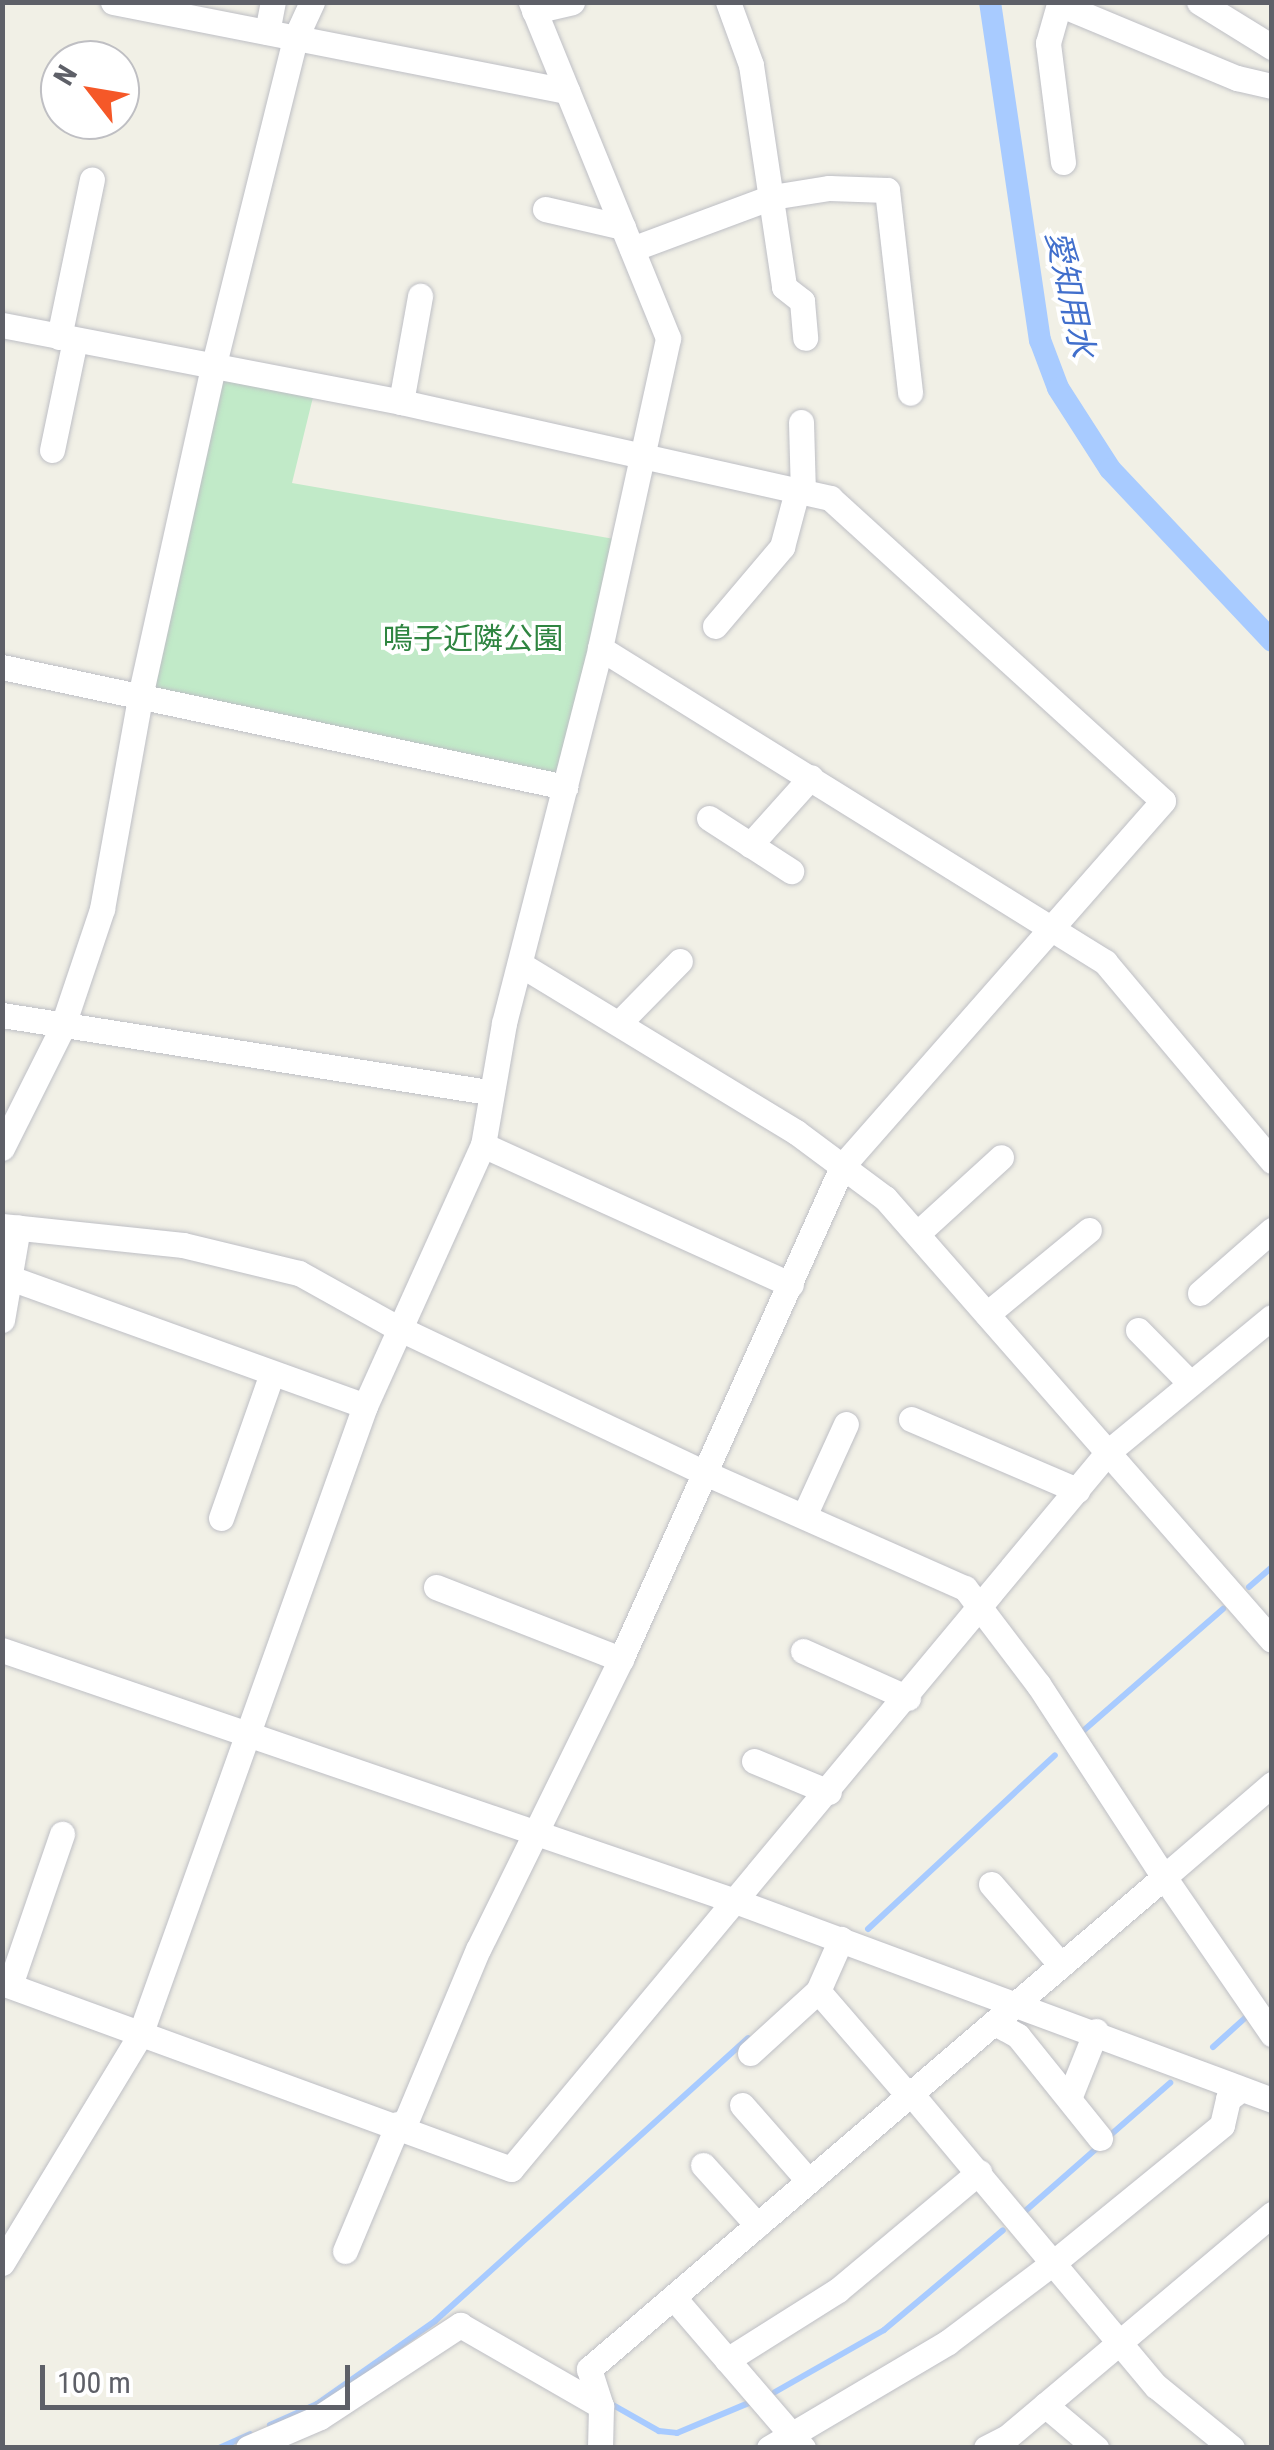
<!DOCTYPE html>
<html>
<head>
<meta charset="utf-8">
<style>
  body { margin:0 }
  #map { position:relative; width:1274px; height:2450px; overflow:hidden; background:#f1f0e6; font-family:"Roboto Condensed","Noto Sans JP",sans-serif }
  div>[style] { position:absolute }
  [style*='--x'] { left:calc(var(--x)*1px); top:calc(var(--y)*1px); width:calc(var(--w)*1px); rotate:calc(var(--a)*1deg) }
  .green>* { inset:0; background:#c1eac8 }
  .stream>* { height:6px; margin:-3px; padding:0 3px; transform-origin:3px; border-radius:3px; background:#a8cbff }
  .canal>* { height:22px; margin:-11px; padding:0 11px; transform-origin:11px; border-radius:11px; background:#a8cbff }
  .roads { filter:drop-shadow(0 0 2px #bebfc5) drop-shadow(0 0 2px #bebfc5) }
  .minor>* { height:25px; margin:-12.5px; padding:0 12.5px; transform-origin:12.5px; border-radius:12.5px; background:#fff }
  span { translate:-50% -50%; white-space:nowrap; text-align:center; line-height:1.15; -webkit-text-stroke:8px #fff; paint-order:stroke }
  .park-label { font-size:30px; color:#2f8541 }
  .water-label { font-size:32px; color:#416fcc; font-style:italic }
  .frame { position:absolute; inset:0; border:5px solid #5e6068; pointer-events:none }
  .north { position:absolute; left:40px; top:40px; width:100px; height:100px; box-sizing:border-box; background:#fff; border:2px solid #bfbfc3; border-radius:50%; rotate:301deg; font-size:28px; font-weight:700; line-height:40px; text-align:center; color:#5e6068 }
  .north::after { content:''; display:block; margin:auto; width:35px; height:45px; background:#f55828; clip-path:polygon(50% 0,100% 100%,50% 72%,0 100%) }
  .scale { position:absolute; left:40px; top:2365px; width:310px; height:45px; box-sizing:border-box; border:5px solid #5e6068; border-top:0; padding-left:12px; font-size:30px; line-height:35px; white-space:nowrap; color:#5e6068; -webkit-text-stroke:8px #fff; paint-order:stroke }
</style>
</head>
<body>
<div id="map">
  <div class="green">
    <i style="clip-path:polygon(213px 368px,315px 389px,292px 483px,620px 540px,565px 787px,141px 692px)"></i>
  </div>
  <div class="stream">
    <i style="--x:1249;--y:1587;--w:30;--a:-41"></i>
    <i style="--x:1083;--y:1731;--w:186;--a:-41.1"></i>
    <i style="--x:868;--y:1929;--w:255;--a:-42.9"></i>
    <i style="--x:1213;--y:2047;--w:43;--a:-42.2"></i>
    <i style="--x:1107;--y:2138;--w:84;--a:-41.1"></i>
    <i style="--x:1023;--y:2213;--w:100;--a:-41.3"></i>
    <i style="--x:775;--y:2392;--w:125;--a:-29.6"></i>
    <i style="--x:884;--y:2330;--w:155;--a:-40"></i>
    <i style="--x:606;--y:2401;--w:61;--a:29.5"></i>
    <i style="--x:659;--y:2431;--w:18;--a:6"></i>
    <i style="--x:677;--y:2433;--w:80;--a:-22.7"></i>
    <i style="--x:270;--y:2425;--w:51;--a:-24.1"></i>
    <i style="--x:317;--y:2404;--w:144;--a:-35.1"></i>
    <i style="--x:435;--y:2321;--w:422;--a:-42.1"></i>
    <i style="--x:219;--y:2448;--w:34;--a:-24"></i>
  </div>
  <div class="canal">
    <i style="--x:990;--y:2;--w:342;--a:81.6"></i>
    <i style="--x:1040;--y:340;--w:51;--a:69.4"></i>
    <i style="--x:1058;--y:388;--w:96;--a:57.3"></i>
    <i style="--x:1110;--y:469;--w:236;--a:46.7"></i>
  </div>
  <div class="roads">
    <div class="minor">
      <i style="--x:113;--y:2;--w:463;--a:11.1"></i>
      <i style="--x:728;--y:2;--w:67;--a:69.9"></i>
      <i style="--x:751;--y:65;--w:224;--a:81.5"></i>
      <i style="--x:784;--y:287;--w:23;--a:38"></i>
      <i style="--x:802;--y:301;--w:37;--a:85"></i>
      <i style="--x:1199;--y:2;--w:86;--a:31.7"></i>
      <i style="--x:534;--y:11;--w:39;--a:-13"></i>
      <i style="--x:267;--y:32;--w:31;--a:-79"></i>
      <i style="--x:1063;--y:162;--w:120;--a:-97.2"></i>
      <i style="--x:1048;--y:43;--w:41;--a:-74.2"></i>
      <i style="--x:1059;--y:4;--w:193;--a:22.6"></i>
      <i style="--x:1237;--y:78;--w:36;--a:13"></i>
      <i style="--x:545;--y:209;--w:80;--a:13"></i>
      <i style="--x:632;--y:249;--w:149;--a:-20.4"></i>
      <i style="--x:772;--y:197;--w:58;--a:-9"></i>
      <i style="--x:829;--y:188;--w:58;--a:2"></i>
      <i style="--x:887;--y:190;--w:204;--a:83.5"></i>
      <i style="--x:2;--y:325;--w:406;--a:10.9"></i>
      <i style="--x:401;--y:402;--w:440;--a:12.6"></i>
      <i style="--x:830;--y:498;--w:450;--a:42.3"></i>
      <i style="--x:1163;--y:801;--w:487;--a:131.3"></i>
      <i style="--x:842;--y:1167;--w:539;--a:114.19"></i>
      <i style="--x:621;--y:1659;--w:323;--a:116.2"></i>
      <i style="--x:478;--y:1949;--w:192;--a:112.7"></i>
      <i style="--x:59;--y:337;--w:161;--a:-78.2"></i>
      <i style="--x:401;--y:402;--w:108;--a:-79.8"></i>
      <i style="--x:801;--y:422;--w:70;--a:88.4"></i>
      <i style="--x:52;--y:450;--w:112;--a:-78.2"></i>
      <i style="--x:715;--y:626;--w:104;--a:-49.7"></i>
      <i style="--x:782;--y:547;--w:58;--a:-75"></i>
      <i style="--x:600;--y:648;--w:595;--a:31.87"></i>
      <i style="--x:1105;--y:962;--w:260;--a:50"></i>
      <i style="--x:2;--y:667;--w:576;--a:12.03"></i>
      <i style="--x:709;--y:818;--w:98;--a:32.9"></i>
      <i style="--x:750;--y:845;--w:91;--a:-48.1"></i>
      <i style="--x:523;--y:966;--w:320;--a:31.3"></i>
      <i style="--x:796;--y:1132;--w:111;--a:36.6"></i>
      <i style="--x:885;--y:1198;--w:587;--a:48.8"></i>
      <i style="--x:2;--y:1015;--w:494;--a:9"></i>
      <i style="--x:621;--y:1021;--w:84;--a:-45.5"></i>
      <i style="--x:483;--y:1145;--w:338;--a:24.4"></i>
      <i style="--x:2;--y:1148;--w:134;--a:-63.4"></i>
      <i style="--x:62;--y:1028;--w:126;--a:-71.4"></i>
      <i style="--x:102;--y:909;--w:220;--a:-79.8"></i>
      <i style="--x:141;--y:692;--w:332;--a:-77.5"></i>
      <i style="--x:213;--y:368;--w:339;--a:-76"></i>
      <i style="--x:295;--y:39;--w:41;--a:-65.3"></i>
      <i style="--x:2;--y:1226;--w:182;--a:6"></i>
      <i style="--x:183;--y:1245;--w:119;--a:13.6"></i>
      <i style="--x:299;--y:1273;--w:111;--a:29.1"></i>
      <i style="--x:396;--y:1327;--w:342;--a:25.3"></i>
      <i style="--x:705;--y:1473;--w:284;--a:23.9"></i>
      <i style="--x:965;--y:1588;--w:121;--a:52.8"></i>
      <i style="--x:1038;--y:1684;--w:230;--a:56.9"></i>
      <i style="--x:1164;--y:1877;--w:143;--a:-40.7"></i>
      <i style="--x:919;--y:1232;--w:111;--a:-42.4"></i>
      <i style="--x:13;--y:1279;--w:374;--a:19.8"></i>
      <i style="--x:1200;--y:1293;--w:96;--a:-41.2"></i>
      <i style="--x:987;--y:1314;--w:132;--a:-39.5"></i>
      <i style="--x:2;--y:1320;--w:94;--a:-80.2"></i>
      <i style="--x:1138;--y:1330;--w:74;--a:45.5"></i>
      <i style="--x:911;--y:1419;--w:181;--a:23.2"></i>
      <i style="--x:804;--y:1516;--w:101;--a:-65.5"></i>
      <i style="--x:221;--y:1518;--w:151;--a:-70.6"></i>
      <i style="--x:436;--y:1587;--w:199;--a:21.3"></i>
      <i style="--x:2;--y:1650;--w:778;--a:18.9"></i>
      <i style="--x:738;--y:1902;--w:570;--a:20.34"></i>
      <i style="--x:803;--y:1651;--w:115;--a:24.1"></i>
      <i style="--x:754;--y:1761;--w:81;--a:22.5"></i>
      <i style="--x:991;--y:1884;--w:107;--a:49.2"></i>
      <i style="--x:2;--y:1983;--w:542;--a:20.07"></i>
      <i style="--x:511;--y:2169;--w:933;--a:-50.22"></i>
      <i style="--x:1108;--y:1452;--w:212;--a:-39.5"></i>
      <i style="--x:10;--y:1985;--w:160;--a:-71"></i>
      <i style="--x:818;--y:1991;--w:136;--a:49.2"></i>
      <i style="--x:995;--y:2023;--w:26;--a:29"></i>
      <i style="--x:1018;--y:2036;--w:131;--a:51.2"></i>
      <i style="--x:750;--y:2053;--w:92;--a:-42.4"></i>
      <i style="--x:818;--y:1991;--w:57;--a:-66.1"></i>
      <i style="--x:909;--y:2091;--w:385;--a:50.1"></i>
      <i style="--x:1156;--y:2386;--w:98;--a:39.2"></i>
      <i style="--x:1070;--y:2096;--w:70;--a:-68.2"></i>
      <i style="--x:742;--y:2105;--w:100;--a:48.7"></i>
      <i style="--x:703;--y:2165;--w:81;--a:48"></i>
      <i style="--x:345;--y:2251;--w:138;--a:-67.3"></i>
      <i style="--x:2;--y:2263;--w:267;--a:-58.8"></i>
      <i style="--x:140;--y:2035;--w:668;--a:-70.32"></i>
      <i style="--x:365;--y:1406;--w:286;--a:-65.7"></i>
      <i style="--x:483;--y:1145;--w:124;--a:-80.2"></i>
      <i style="--x:504;--y:1023;--w:387;--a:-75.6"></i>
      <i style="--x:600;--y:648;--w:317;--a:-77.6"></i>
      <i style="--x:668;--y:338;--w:363;--a:-112.2"></i>
      <i style="--x:674;--y:2298;--w:198;--a:49.3"></i>
      <i style="--x:727;--y:2360;--w:131;--a:-32.2"></i>
      <i style="--x:838;--y:2290;--w:184;--a:-39.9"></i>
      <i style="--x:1045;--y:2405;--w:67;--a:40.1"></i>
      <i style="--x:248;--y:2448;--w:78;--a:-23.3"></i>
      <i style="--x:320;--y:2417;--w:168;--a:-33.3"></i>
      <i style="--x:460;--y:2325;--w:163;--a:29.9"></i>
      <i style="--x:600;--y:2448;--w:42;--a:-88.6"></i>
      <i style="--x:601;--y:2406;--w:39;--a:-108"></i>
      <i style="--x:589;--y:2369;--w:757;--a:-40.55"></i>
      <i style="--x:1164;--y:1877;--w:191;--a:55.5"></i>
      <i style="--x:769;--y:2448;--w:208;--a:-30.6"></i>
      <i style="--x:948;--y:2342;--w:131;--a:-37"></i>
      <i style="--x:1053;--y:2263;--w:218;--a:-39.2"></i>
      <i style="--x:1222;--y:2125;--w:27;--a:-77"></i>
      <i style="--x:1228;--y:2099;--w:15;--a:-37"></i>
      <i style="--x:986;--y:2448;--w:22;--a:-27"></i>
      <i style="--x:1006;--y:2438;--w:348;--a:-40.1"></i>
    </div>
  </div>
  <div class="park-label">
    <span style="left:473px;top:639px">鳴子近隣公園</span>
  </div>
  <div class="water-label">
    <span style="left:1070px;top:294px;rotate:78deg">愛知用水</span>
  </div>
  <div class="frame"></div>
  <div class="north">N</div>
  <div class="scale">100 m</div>
</div>
</body>
</html>
